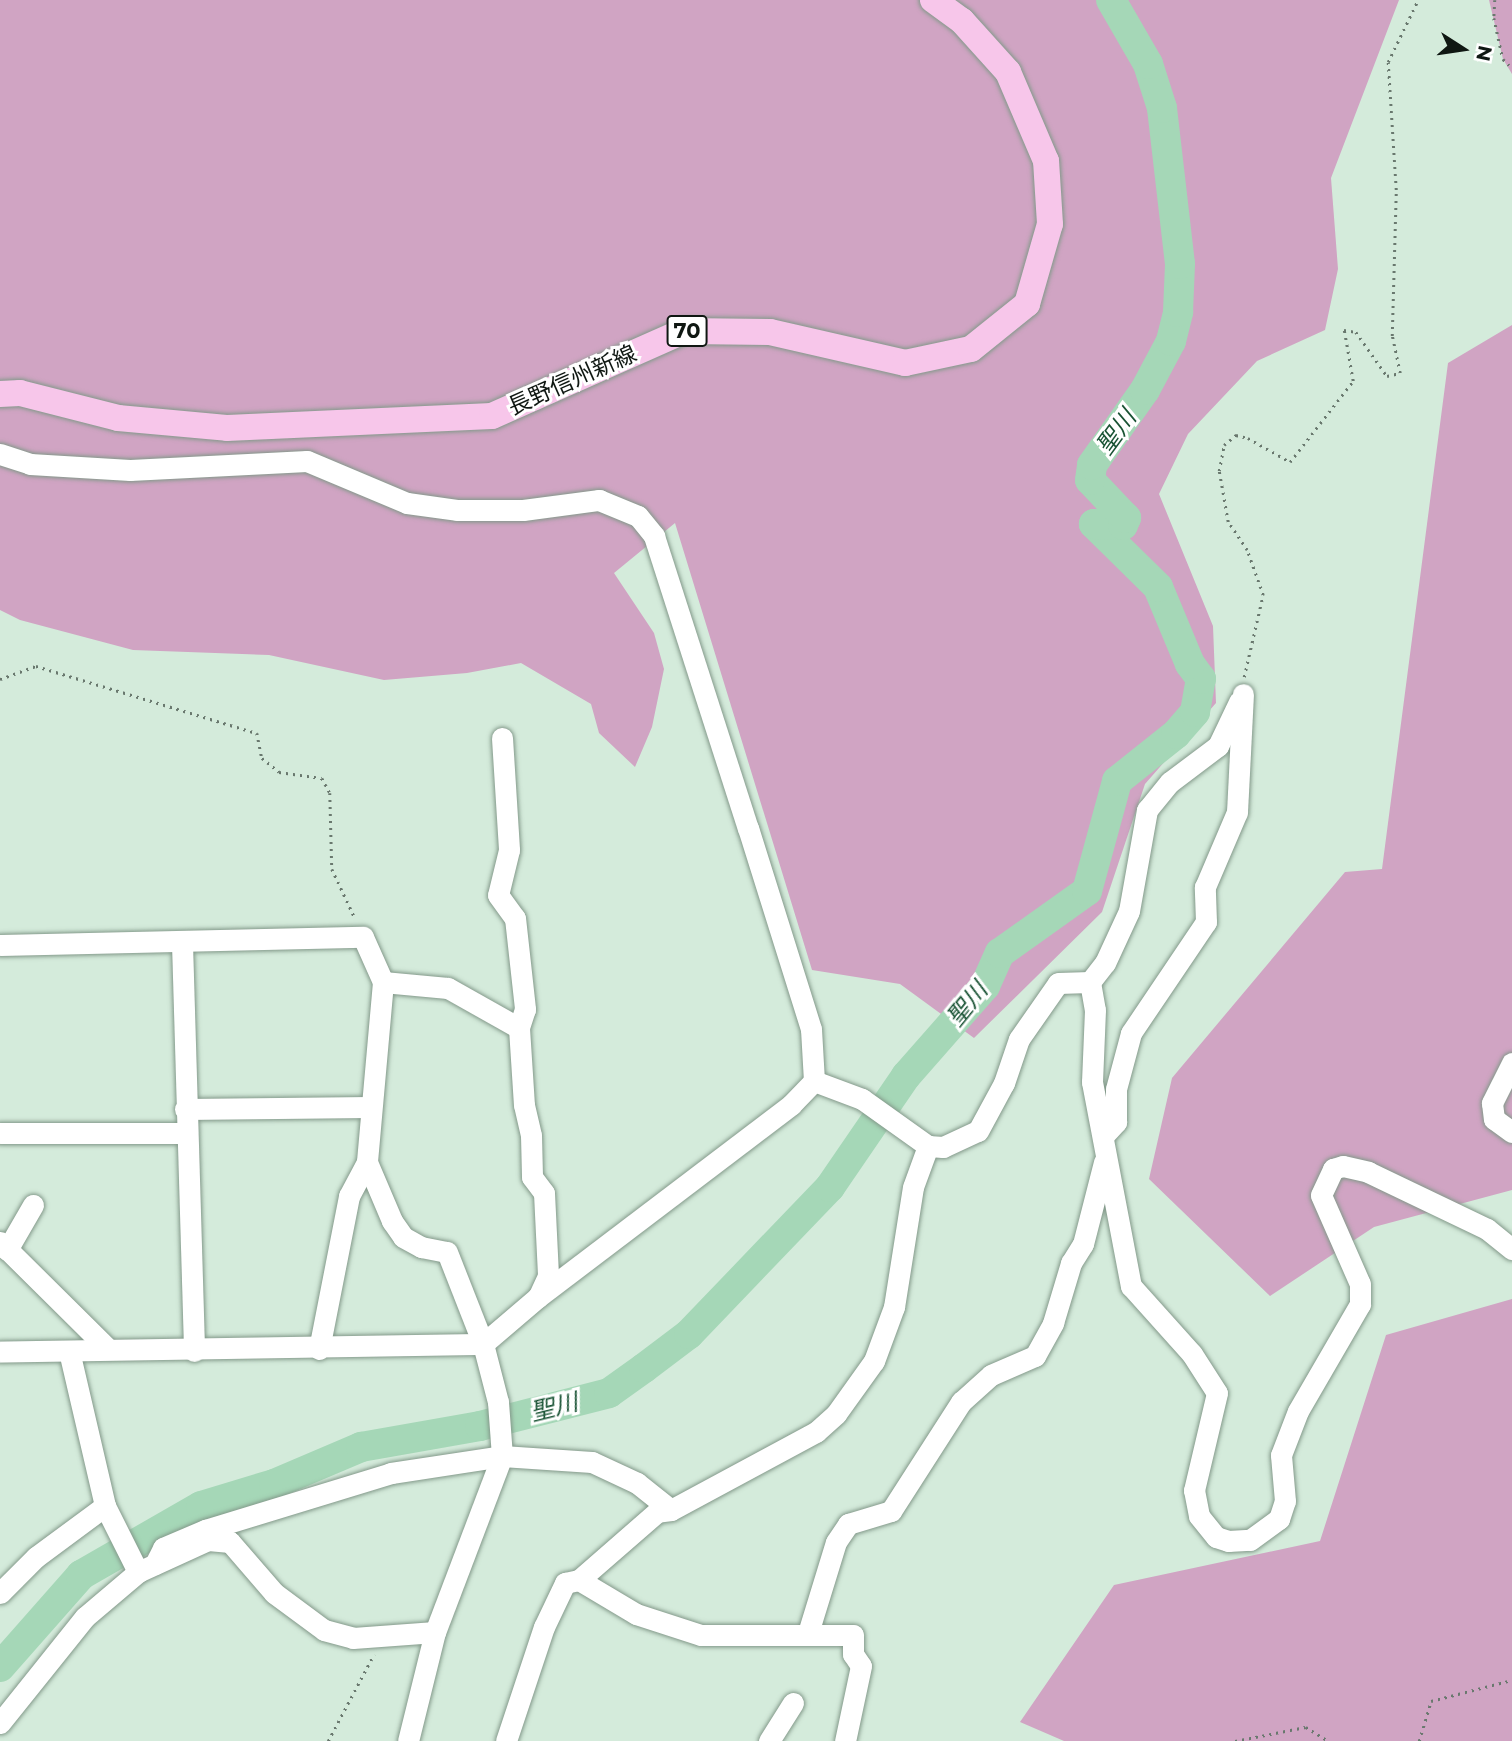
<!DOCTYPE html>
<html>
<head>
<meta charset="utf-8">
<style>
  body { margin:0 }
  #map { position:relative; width:1512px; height:1741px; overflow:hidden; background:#d4ebdb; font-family:Montserrat,"Noto Sans JP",sans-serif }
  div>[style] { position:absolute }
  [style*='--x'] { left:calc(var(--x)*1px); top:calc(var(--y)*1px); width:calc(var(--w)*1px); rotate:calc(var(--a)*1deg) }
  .green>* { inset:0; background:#d0a4c3 }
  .river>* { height:30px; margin:-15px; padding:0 15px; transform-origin:15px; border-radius:15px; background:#a5d7b7 }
  .path>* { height:2.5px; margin-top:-1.25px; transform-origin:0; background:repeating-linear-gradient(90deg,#69786e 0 2px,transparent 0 7px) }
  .roads { filter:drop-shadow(0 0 2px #83998a) drop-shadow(0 0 2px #83998a) }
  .minor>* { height:21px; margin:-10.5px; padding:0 10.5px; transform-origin:10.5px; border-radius:10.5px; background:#fff }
  .major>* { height:26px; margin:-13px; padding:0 13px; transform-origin:13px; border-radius:13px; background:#f7c6ea }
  span { translate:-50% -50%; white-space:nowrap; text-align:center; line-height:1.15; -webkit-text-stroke:6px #fff; paint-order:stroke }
  .shield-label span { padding:2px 5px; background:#fff; border:2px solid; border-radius:5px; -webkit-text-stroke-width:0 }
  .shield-label { font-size:21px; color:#0f1712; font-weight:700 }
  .street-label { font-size:23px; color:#0f1712 }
  .water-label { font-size:24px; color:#195334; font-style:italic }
  .north { position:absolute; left:1428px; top:14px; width:70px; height:70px; -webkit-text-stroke:5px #fff; paint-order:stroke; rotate:102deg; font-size:19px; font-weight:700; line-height:28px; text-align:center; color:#0f1712 }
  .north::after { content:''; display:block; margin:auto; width:24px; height:32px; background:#0f1712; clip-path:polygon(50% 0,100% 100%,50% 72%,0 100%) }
</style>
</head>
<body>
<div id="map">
  <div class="green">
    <i style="clip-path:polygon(0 0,1399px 0,1331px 178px,1338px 269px,1325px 330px,1257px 361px,1188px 434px,1159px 494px,1213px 626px,1216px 703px,1145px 784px,1102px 912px,974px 1038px,900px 984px,812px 970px,675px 523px,614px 573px,654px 633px,664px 669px,652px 727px,635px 767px,599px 733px,591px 704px,521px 663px,467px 673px,384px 680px,269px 655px,133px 650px,20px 620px,0 610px)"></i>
    <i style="clip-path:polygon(1489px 0,1512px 0,1512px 74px,1503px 59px)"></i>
    <i style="clip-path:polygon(1512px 325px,1512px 1190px,1374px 1227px,1270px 1296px,1149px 1179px,1172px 1078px,1345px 872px,1382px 869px,1448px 363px)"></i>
    <i style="clip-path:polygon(1512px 1299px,1512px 1741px,1064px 1741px,1020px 1722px,1114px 1585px,1320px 1541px,1386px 1335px)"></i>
  </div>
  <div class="river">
    <i style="--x:0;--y:1667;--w:123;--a:-48.6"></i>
    <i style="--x:81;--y:1575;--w:138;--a:-29.9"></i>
    <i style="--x:201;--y:1506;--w:76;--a:-16.8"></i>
    <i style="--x:274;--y:1484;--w:95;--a:-23"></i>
    <i style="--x:361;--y:1447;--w:121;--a:-10"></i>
    <i style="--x:480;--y:1426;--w:133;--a:-14.3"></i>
    <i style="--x:609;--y:1393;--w:43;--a:-35.5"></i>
    <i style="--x:644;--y:1368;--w:56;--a:-37.1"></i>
    <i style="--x:689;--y:1334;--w:204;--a:-46.2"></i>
    <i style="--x:830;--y:1187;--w:135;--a:-55.6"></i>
    <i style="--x:906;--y:1076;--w:120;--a:-48.7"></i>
    <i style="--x:985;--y:986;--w:36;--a:-66"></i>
    <i style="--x:1000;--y:953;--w:107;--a:-35.5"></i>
    <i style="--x:1087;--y:891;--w:114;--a:-74.7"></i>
    <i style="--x:1117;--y:781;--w:75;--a:-38.5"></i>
    <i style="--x:1176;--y:734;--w:29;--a:-49"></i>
    <i style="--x:1195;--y:712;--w:34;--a:-80"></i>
    <i style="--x:1201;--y:679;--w:19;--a:-126"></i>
    <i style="--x:1190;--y:664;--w:83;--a:-112.6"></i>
    <i style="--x:1158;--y:587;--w:90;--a:-135.5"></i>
    <i style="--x:1094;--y:524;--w:29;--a:2"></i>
    <i style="--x:1123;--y:525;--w:8;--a:-67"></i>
    <i style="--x:1126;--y:518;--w:52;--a:-133.5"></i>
    <i style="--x:1090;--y:480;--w:15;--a:-82"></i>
    <i style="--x:1092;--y:465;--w:92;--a:-54.8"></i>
    <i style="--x:1145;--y:390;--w:55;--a:-62"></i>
    <i style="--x:1171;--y:341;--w:30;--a:-76"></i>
    <i style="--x:1178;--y:312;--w:48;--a:-87.6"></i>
    <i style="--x:1180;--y:264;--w:157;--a:-96.6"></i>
    <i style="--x:1162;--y:108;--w:46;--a:-107.7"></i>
    <i style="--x:1148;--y:64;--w:74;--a:-120"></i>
  </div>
  <div class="path">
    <i style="--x:1495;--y:0;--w:18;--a:93"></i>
    <i style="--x:1494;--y:18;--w:42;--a:77.6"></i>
    <i style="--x:1503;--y:59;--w:13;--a:45"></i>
    <i style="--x:1244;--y:677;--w:84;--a:-77"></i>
    <i style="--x:1263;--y:595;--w:48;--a:-109.6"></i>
    <i style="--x:1247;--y:550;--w:34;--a:-124"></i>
    <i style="--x:1228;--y:522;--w:52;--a:-100"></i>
    <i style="--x:1219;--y:471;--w:26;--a:-79"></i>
    <i style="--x:1224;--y:445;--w:16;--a:-40"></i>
    <i style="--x:1236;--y:435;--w:12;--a:14"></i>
    <i style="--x:1248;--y:438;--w:48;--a:29.7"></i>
    <i style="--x:1290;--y:462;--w:103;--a:-52.1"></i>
    <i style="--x:1353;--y:381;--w:52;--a:-100"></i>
    <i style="--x:1344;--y:330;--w:12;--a:9"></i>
    <i style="--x:1356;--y:332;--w:54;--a:54.8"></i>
    <i style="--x:1387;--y:376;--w:13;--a:-13"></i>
    <i style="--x:1400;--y:373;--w:38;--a:-102"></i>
    <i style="--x:1392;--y:336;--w:146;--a:-88.4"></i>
    <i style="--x:1396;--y:190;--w:128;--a:-93.6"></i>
    <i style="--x:1388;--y:62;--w:69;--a:-64.2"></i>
    <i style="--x:0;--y:679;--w:38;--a:-20"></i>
    <i style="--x:36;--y:666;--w:231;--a:16.9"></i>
    <i style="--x:257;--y:733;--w:25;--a:79"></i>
    <i style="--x:262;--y:758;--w:22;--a:39"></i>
    <i style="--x:279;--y:772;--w:43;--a:7.9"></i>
    <i style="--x:322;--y:778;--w:17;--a:62"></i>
    <i style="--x:330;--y:793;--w:76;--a:88.5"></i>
    <i style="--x:332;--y:869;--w:54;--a:64.9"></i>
    <i style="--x:328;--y:1741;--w:98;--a:-62.1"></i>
    <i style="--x:1235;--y:1741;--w:72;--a:-11.2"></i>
    <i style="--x:1306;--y:1727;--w:26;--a:32"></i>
    <i style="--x:1419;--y:1741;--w:42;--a:-73.3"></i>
    <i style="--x:1431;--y:1701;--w:84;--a:-14.5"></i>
  </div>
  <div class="roads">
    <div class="minor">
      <i style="--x:0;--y:454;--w:32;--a:18"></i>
      <i style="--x:30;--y:464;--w:100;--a:3.4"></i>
      <i style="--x:130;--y:470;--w:177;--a:-2.9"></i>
      <i style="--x:307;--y:461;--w:108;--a:22.8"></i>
      <i style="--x:407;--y:503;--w:50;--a:8"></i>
      <i style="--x:457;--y:510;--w:66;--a:0"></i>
      <i style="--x:523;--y:510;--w:77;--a:-7.5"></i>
      <i style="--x:599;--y:500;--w:42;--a:22.3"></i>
      <i style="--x:638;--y:516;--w:26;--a:51"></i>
      <i style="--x:654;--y:536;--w:307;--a:72.2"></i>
      <i style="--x:748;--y:828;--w:211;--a:72.6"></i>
      <i style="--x:811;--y:1029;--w:52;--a:86.7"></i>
      <i style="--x:814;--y:1081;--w:33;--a:134"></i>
      <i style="--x:791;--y:1105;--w:318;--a:142.8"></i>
      <i style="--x:538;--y:1297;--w:72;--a:139.5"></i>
      <i style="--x:483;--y:1344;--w:60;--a:75.5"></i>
      <i style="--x:498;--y:1402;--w:54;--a:85.8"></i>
      <i style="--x:502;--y:1456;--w:188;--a:110.8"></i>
      <i style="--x:435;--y:1632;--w:112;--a:103.9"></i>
      <i style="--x:502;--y:738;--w:112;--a:86.4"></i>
      <i style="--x:509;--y:850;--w:46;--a:103.7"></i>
      <i style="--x:498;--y:895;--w:29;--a:54"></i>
      <i style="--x:515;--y:918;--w:92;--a:83.7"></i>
      <i style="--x:525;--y:1009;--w:20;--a:108"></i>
      <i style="--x:519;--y:1028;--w:77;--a:86.3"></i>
      <i style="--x:524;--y:1105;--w:31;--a:77"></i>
      <i style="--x:531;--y:1135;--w:42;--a:88.6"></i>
      <i style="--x:532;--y:1177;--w:20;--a:53"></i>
      <i style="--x:544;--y:1193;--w:83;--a:87.2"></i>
      <i style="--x:548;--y:1276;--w:23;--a:115"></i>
      <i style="--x:182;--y:943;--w:408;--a:88.3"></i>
      <i style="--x:0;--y:945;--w:363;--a:-1.3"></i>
      <i style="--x:363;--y:937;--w:49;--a:66"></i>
      <i style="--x:383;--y:982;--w:181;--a:95.1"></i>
      <i style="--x:367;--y:1162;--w:64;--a:67"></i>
      <i style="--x:392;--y:1221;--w:19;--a:55"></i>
      <i style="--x:403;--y:1237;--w:21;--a:29"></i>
      <i style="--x:421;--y:1247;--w:26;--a:11"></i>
      <i style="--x:447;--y:1252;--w:99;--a:68.6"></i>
      <i style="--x:483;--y:1344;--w:483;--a:179.1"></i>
      <i style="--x:383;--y:982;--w:65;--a:5.3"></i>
      <i style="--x:448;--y:988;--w:81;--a:29.4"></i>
      <i style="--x:1090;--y:982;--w:24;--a:-52"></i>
      <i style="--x:1105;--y:963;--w:57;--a:-65.2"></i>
      <i style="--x:1129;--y:911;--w:103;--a:-79.9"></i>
      <i style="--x:1147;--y:810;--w:36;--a:-51"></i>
      <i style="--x:1170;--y:782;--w:60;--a:-36.9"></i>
      <i style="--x:1218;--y:746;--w:49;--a:-64.5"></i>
      <i style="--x:1512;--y:1063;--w:45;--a:116.6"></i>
      <i style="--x:1492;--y:1103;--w:16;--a:83"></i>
      <i style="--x:1494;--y:1119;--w:22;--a:36"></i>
      <i style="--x:814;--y:1081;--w:51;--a:20.6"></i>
      <i style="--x:862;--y:1099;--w:81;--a:35.5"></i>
      <i style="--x:928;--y:1146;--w:15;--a:4"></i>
      <i style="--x:943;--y:1147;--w:38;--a:-25"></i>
      <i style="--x:978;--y:1131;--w:55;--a:-61.6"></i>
      <i style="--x:1004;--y:1083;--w:46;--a:-71.2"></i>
      <i style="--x:1019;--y:1039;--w:68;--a:-55.1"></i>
      <i style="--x:1058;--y:983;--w:32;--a:-2"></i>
      <i style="--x:1090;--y:982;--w:28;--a:80"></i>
      <i style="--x:1095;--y:1010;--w:72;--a:92.4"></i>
      <i style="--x:1092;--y:1082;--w:208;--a:79.2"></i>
      <i style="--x:1131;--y:1286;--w:91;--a:48.1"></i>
      <i style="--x:1192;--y:1354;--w:46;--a:57.3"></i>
      <i style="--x:1217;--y:1393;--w:100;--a:103.3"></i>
      <i style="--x:1194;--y:1490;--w:26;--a:79"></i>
      <i style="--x:1199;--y:1516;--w:27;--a:51"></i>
      <i style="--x:1216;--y:1537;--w:13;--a:18"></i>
      <i style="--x:1228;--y:1541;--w:22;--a:-3"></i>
      <i style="--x:1250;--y:1540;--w:36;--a:-36"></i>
      <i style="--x:1279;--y:1519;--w:19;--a:-72"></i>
      <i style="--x:1285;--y:1501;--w:46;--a:-95"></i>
      <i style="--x:1281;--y:1455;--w:47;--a:-68.9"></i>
      <i style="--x:1298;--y:1411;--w:124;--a:-59.9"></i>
      <i style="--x:1360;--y:1304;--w:20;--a:-90"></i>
      <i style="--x:1360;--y:1284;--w:97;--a:-113.7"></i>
      <i style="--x:1321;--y:1195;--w:29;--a:-65"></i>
      <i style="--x:1333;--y:1169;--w:10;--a:-17"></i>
      <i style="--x:1343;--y:1166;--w:26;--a:13"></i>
      <i style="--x:1368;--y:1172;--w:132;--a:25.6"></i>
      <i style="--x:1487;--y:1229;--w:32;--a:39"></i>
      <i style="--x:185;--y:1109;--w:185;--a:-0.6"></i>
      <i style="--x:0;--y:1133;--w:187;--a:0"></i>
      <i style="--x:1104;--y:1135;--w:18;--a:-47"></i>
      <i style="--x:1116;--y:1122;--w:33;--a:-90"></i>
      <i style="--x:1116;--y:1089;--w:58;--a:-75"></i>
      <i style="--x:1131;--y:1033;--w:134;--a:-56"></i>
      <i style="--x:1206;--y:922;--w:35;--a:-92"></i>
      <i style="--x:1205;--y:887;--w:82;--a:-66.9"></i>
      <i style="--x:1237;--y:812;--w:118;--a:-87.1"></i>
      <i style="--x:0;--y:1242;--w:152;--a:44.7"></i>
      <i style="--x:7;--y:1250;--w:52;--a:-60"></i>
      <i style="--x:319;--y:1349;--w:156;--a:-78.9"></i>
      <i style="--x:349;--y:1196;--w:38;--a:-62"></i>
      <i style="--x:69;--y:1351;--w:159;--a:76.9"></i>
      <i style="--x:105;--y:1506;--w:74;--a:63.4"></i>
      <i style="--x:671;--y:1510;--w:165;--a:-28.3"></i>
      <i style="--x:816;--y:1432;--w:27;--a:-42"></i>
      <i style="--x:836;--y:1414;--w:65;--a:-54.4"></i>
      <i style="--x:874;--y:1361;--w:58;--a:-69.7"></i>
      <i style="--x:894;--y:1307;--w:121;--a:-81"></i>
      <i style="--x:913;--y:1187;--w:44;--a:-69.9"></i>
      <i style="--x:155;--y:1564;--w:18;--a:-63"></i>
      <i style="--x:163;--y:1548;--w:46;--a:-23.2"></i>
      <i style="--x:205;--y:1530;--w:195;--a:-17"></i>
      <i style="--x:391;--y:1473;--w:112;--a:-8.7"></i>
      <i style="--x:502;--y:1456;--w:90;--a:3.8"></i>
      <i style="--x:592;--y:1462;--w:50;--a:25"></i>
      <i style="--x:637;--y:1483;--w:43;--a:38.5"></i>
      <i style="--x:671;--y:1510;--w:14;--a:172"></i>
      <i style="--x:657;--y:1512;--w:103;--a:138.9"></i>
      <i style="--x:0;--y:1593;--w:51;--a:-45"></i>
      <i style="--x:36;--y:1557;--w:86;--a:-36.5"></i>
      <i style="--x:808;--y:1633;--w:95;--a:-72.9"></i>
      <i style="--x:836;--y:1542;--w:22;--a:-56"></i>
      <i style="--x:848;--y:1524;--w:45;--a:-16.8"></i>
      <i style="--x:891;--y:1511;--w:130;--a:-57.3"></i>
      <i style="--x:961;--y:1402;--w:40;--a:-42"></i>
      <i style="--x:991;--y:1375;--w:48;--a:-23.4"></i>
      <i style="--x:1035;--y:1356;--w:38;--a:-61"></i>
      <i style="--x:1053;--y:1323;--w:63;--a:-73.3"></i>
      <i style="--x:1071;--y:1263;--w:22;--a:-58"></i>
      <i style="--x:1083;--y:1244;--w:85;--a:-75.6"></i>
      <i style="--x:0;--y:1723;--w:136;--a:-51.3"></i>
      <i style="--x:85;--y:1617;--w:70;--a:-40.3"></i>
      <i style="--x:138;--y:1572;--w:77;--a:-24.6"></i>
      <i style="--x:208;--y:1540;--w:22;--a:5"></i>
      <i style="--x:230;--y:1542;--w:67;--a:49.2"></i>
      <i style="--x:274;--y:1593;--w:62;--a:36.5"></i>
      <i style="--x:324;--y:1630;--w:30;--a:15"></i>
      <i style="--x:353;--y:1638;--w:82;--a:-4.2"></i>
      <i style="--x:506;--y:1741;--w:120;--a:-71.6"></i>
      <i style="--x:544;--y:1627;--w:49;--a:-64.5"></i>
      <i style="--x:565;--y:1583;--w:14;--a:-12"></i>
      <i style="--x:579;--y:1580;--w:66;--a:30.8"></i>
      <i style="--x:636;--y:1614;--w:68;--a:17.9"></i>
      <i style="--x:701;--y:1635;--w:152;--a:0"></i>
      <i style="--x:853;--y:1635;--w:19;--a:90"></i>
      <i style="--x:853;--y:1654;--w:14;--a:56"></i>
      <i style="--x:861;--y:1666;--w:77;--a:102"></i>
      <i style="--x:769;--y:1741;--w:45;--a:-57.7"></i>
    </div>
    <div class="major">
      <i style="--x:0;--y:394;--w:20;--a:-3"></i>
      <i style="--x:20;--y:393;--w:101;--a:14.3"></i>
      <i style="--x:118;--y:418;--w:109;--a:5.2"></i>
      <i style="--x:227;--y:428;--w:265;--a:-2.6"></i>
      <i style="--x:492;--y:416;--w:210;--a:-23.9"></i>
      <i style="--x:684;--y:331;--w:86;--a:0.7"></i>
      <i style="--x:770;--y:332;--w:139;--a:12.9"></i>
      <i style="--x:905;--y:363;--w:67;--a:-12"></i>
      <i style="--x:971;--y:349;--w:72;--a:-38.8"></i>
      <i style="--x:1027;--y:304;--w:83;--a:-74"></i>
      <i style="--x:1050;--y:224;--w:63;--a:-93.6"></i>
      <i style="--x:1046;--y:161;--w:97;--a:-113.1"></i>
      <i style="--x:1008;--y:72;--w:69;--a:-132"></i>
      <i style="--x:962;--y:21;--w:36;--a:-144"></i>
    </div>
  </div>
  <div class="shield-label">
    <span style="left:687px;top:331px">70</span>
  </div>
  <div class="street-label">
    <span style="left:572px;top:380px;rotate:-24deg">長野信州新線</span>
  </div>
  <div class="water-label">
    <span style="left:1116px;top:432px;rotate:-54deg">聖川</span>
    <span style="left:967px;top:1004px;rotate:-51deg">聖川</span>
    <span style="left:554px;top:1407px;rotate:-14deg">聖川</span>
  </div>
  <div class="north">N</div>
</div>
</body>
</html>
